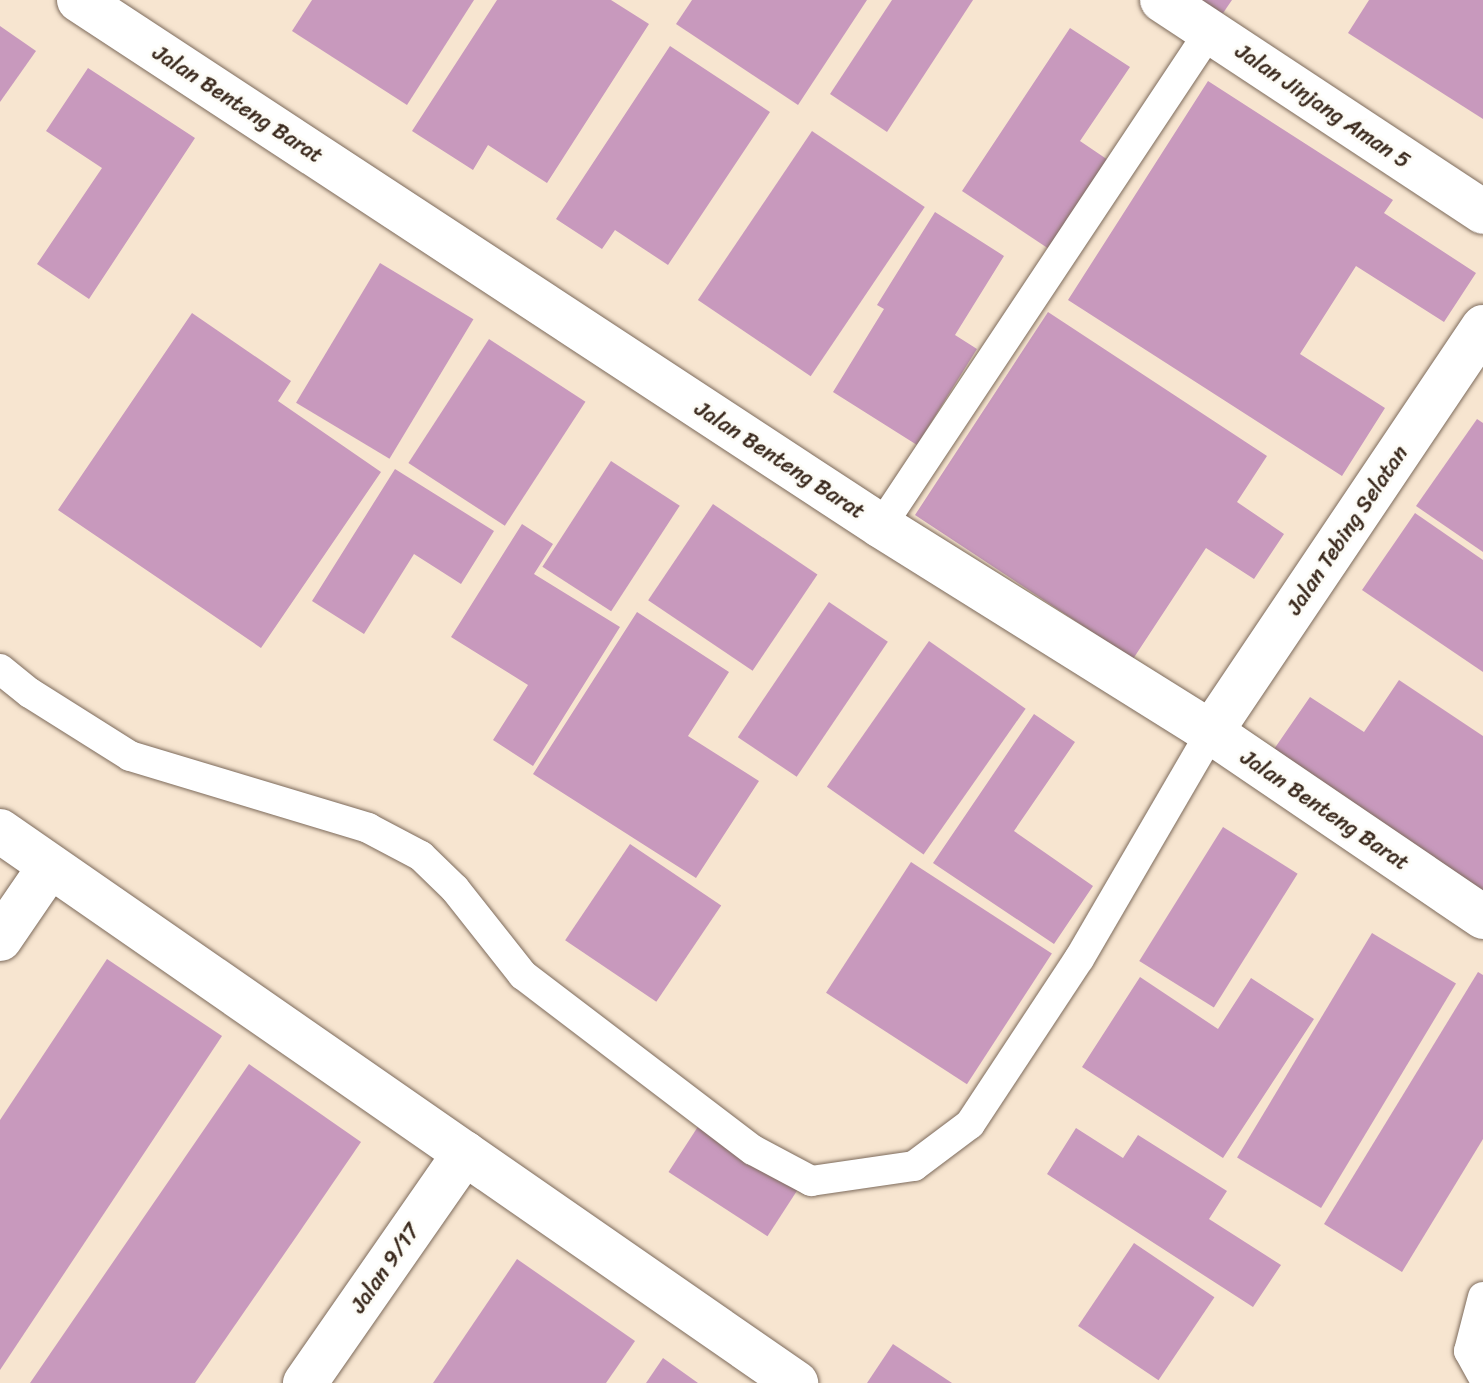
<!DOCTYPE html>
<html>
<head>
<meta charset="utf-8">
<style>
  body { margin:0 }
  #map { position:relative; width:1483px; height:1383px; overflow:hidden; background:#f7e5d0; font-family:Sriracha,sans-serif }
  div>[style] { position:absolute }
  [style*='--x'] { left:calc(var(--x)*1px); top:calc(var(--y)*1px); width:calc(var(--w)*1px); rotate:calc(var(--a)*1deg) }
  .building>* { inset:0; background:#c899bd; transform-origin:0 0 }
  .roads { filter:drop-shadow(0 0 2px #7d6b5c) drop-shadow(0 0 2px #7d6b5c) }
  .lane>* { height:30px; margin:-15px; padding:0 15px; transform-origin:15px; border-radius:15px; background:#fff }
  .street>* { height:44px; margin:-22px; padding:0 22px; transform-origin:22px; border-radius:22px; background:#fff }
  span { translate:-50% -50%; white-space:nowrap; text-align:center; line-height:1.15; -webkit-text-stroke:6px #fdfcf7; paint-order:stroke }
  .street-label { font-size:22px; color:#3b2a1e }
</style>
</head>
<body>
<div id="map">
  <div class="building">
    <i style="clip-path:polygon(312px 0,474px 0,407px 105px,292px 31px)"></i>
    <i style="clip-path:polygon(497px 0,611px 0,649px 24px,547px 183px,488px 145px,473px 170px,412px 131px)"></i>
    <i style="clip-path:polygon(692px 0,867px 0,798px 105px,676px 24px)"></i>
    <i style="clip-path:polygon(892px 0,973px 0,887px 132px,830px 94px)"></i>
    <i style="clip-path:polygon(1192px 0,1232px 0,1219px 19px)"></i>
    <i style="clip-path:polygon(1369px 0,1483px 0,1483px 119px,1348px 33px)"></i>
    <i style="clip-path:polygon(0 26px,36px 51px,0 102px)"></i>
    <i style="clip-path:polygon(1070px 28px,1130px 67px,1080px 141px,1108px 160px,1049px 249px,962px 191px)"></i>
    <i style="clip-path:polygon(670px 46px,770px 112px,668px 265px,615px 230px,602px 249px,556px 219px)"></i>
    <i style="clip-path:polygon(88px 68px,195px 138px,89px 299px,37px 264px,102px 168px,46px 131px)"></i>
    <i style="clip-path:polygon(1208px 81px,1393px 200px,1384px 213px,1476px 273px,1444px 322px,1356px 266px,1300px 354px,1385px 408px,1342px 476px,1068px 300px)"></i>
    <i style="left:812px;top:131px;width:136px;height:204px;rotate:34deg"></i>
    <i style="clip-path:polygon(935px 212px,1004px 256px,955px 335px,977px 349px,917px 445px,833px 392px,884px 309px,877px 305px)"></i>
    <i style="left:380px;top:263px;width:109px;height:163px;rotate:31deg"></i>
    <i style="clip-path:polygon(1048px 312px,1267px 456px,1237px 502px,1284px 534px,1254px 579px,1206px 548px,1133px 659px,915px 515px)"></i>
    <i style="clip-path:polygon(192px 313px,291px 381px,278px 401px,381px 472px,261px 648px,58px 510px)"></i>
    <i style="left:489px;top:339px;width:115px;height:148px;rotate:33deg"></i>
    <i style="clip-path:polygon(1477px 419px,1483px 423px,1483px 552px,1416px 506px)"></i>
    <i style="left:611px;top:461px;width:82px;height:126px;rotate:33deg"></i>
    <i style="clip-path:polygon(395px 469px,494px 531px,461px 584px,414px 554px,364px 634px,312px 601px)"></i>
    <i style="left:713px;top:504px;width:126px;height:116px;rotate:34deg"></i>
    <i style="clip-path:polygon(1415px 513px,1483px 560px,1483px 672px,1362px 590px)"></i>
    <i style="clip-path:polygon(522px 524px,553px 544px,534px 574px,620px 627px,533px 766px,493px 740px,528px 685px,451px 637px)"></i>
    <i style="left:829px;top:602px;width:71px;height:163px;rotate:34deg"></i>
    <i style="clip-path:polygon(637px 612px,729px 672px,688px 736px,759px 781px,696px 878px,533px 774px)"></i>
    <i style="left:929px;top:641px;width:118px;height:178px;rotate:35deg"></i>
    <i style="clip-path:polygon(1399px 680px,1483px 736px,1483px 896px,1270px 755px,1310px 697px,1364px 732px)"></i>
    <i style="clip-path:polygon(1034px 714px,1075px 742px,1014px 831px,1093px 886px,1054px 944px,933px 863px)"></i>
    <i style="left:1223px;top:827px;width:88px;height:158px;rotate:32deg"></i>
    <i style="left:630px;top:844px;width:110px;height:116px;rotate:34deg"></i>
    <i style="left:911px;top:862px;width:168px;height:156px;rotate:33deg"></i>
    <i style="left:1372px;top:933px;width:98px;height:262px;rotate:31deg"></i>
    <i style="clip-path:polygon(107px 959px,222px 1036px,0 1370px,0 1120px)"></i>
    <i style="clip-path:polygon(1478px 972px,1483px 975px,1483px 1139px,1402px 1272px,1324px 1224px)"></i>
    <i style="clip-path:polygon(1140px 977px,1218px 1029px,1251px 978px,1314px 1019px,1223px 1158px,1082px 1067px)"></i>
    <i style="clip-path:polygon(249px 1064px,361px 1142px,296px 1237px,195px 1383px,30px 1383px)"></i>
    <i style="left:699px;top:1125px;width:118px;height:56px;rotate:33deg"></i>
    <i style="clip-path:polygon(1076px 1128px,1123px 1158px,1138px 1135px,1227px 1191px,1209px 1219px,1281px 1265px,1253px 1307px,1047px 1174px)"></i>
    <i style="left:1134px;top:1243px;width:97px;height:100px;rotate:34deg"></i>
    <i style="clip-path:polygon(517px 1259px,635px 1341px,606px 1383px,433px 1383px)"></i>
    <i style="clip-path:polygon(893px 1344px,952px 1383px,867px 1383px)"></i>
    <i style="clip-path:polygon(663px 1358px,698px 1383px,646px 1383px)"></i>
  </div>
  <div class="roads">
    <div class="lane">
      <i style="--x:881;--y:526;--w:594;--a:-56.39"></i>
      <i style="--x:0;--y:669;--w:38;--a:39"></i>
      <i style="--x:30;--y:693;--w:118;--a:32.2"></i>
      <i style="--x:130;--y:756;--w:249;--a:16.8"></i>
      <i style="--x:368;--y:828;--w:60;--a:27.8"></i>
      <i style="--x:421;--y:856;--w:47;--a:44.1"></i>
      <i style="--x:455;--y:889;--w:110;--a:51.7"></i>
      <i style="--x:523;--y:975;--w:289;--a:37.3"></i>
      <i style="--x:753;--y:1150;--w:66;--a:28.1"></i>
      <i style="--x:811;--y:1181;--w:104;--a:-8.3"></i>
      <i style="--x:914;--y:1166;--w:70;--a:-36.9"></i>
      <i style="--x:970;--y:1124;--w:198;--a:-56.6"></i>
      <i style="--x:1079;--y:959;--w:263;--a:-59.8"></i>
      <i style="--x:1483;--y:1297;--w:56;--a:104.5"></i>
      <i style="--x:1469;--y:1351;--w:29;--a:61"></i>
    </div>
    <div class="street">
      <i style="--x:79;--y:0;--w:959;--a:33.26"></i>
      <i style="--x:881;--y:526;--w:389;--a:32"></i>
      <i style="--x:1211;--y:732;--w:329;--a:34.2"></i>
      <i style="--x:1162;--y:0;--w:385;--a:33.4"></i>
      <i style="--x:1211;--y:732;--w:488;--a:-56.1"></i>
      <i style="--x:0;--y:831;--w:969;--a:34.74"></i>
      <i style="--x:0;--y:939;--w:88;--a:-55.6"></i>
      <i style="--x:305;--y:1383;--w:280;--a:-55.2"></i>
    </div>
  </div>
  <div class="street-label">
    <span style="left:238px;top:104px;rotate:33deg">Jalan Benteng Barat</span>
    <span style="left:1323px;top:106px;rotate:34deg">Jalan Jinjang Aman 5</span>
    <span style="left:780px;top:460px;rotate:33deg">Jalan Benteng Barat</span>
    <span style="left:1347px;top:530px;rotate:-56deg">Jalan Tebing Selatan</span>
    <span style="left:1325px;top:810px;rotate:34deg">Jalan Benteng Barat</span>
    <span style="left:385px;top:1268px;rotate:-55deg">Jalan 9/17</span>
  </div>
</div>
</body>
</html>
